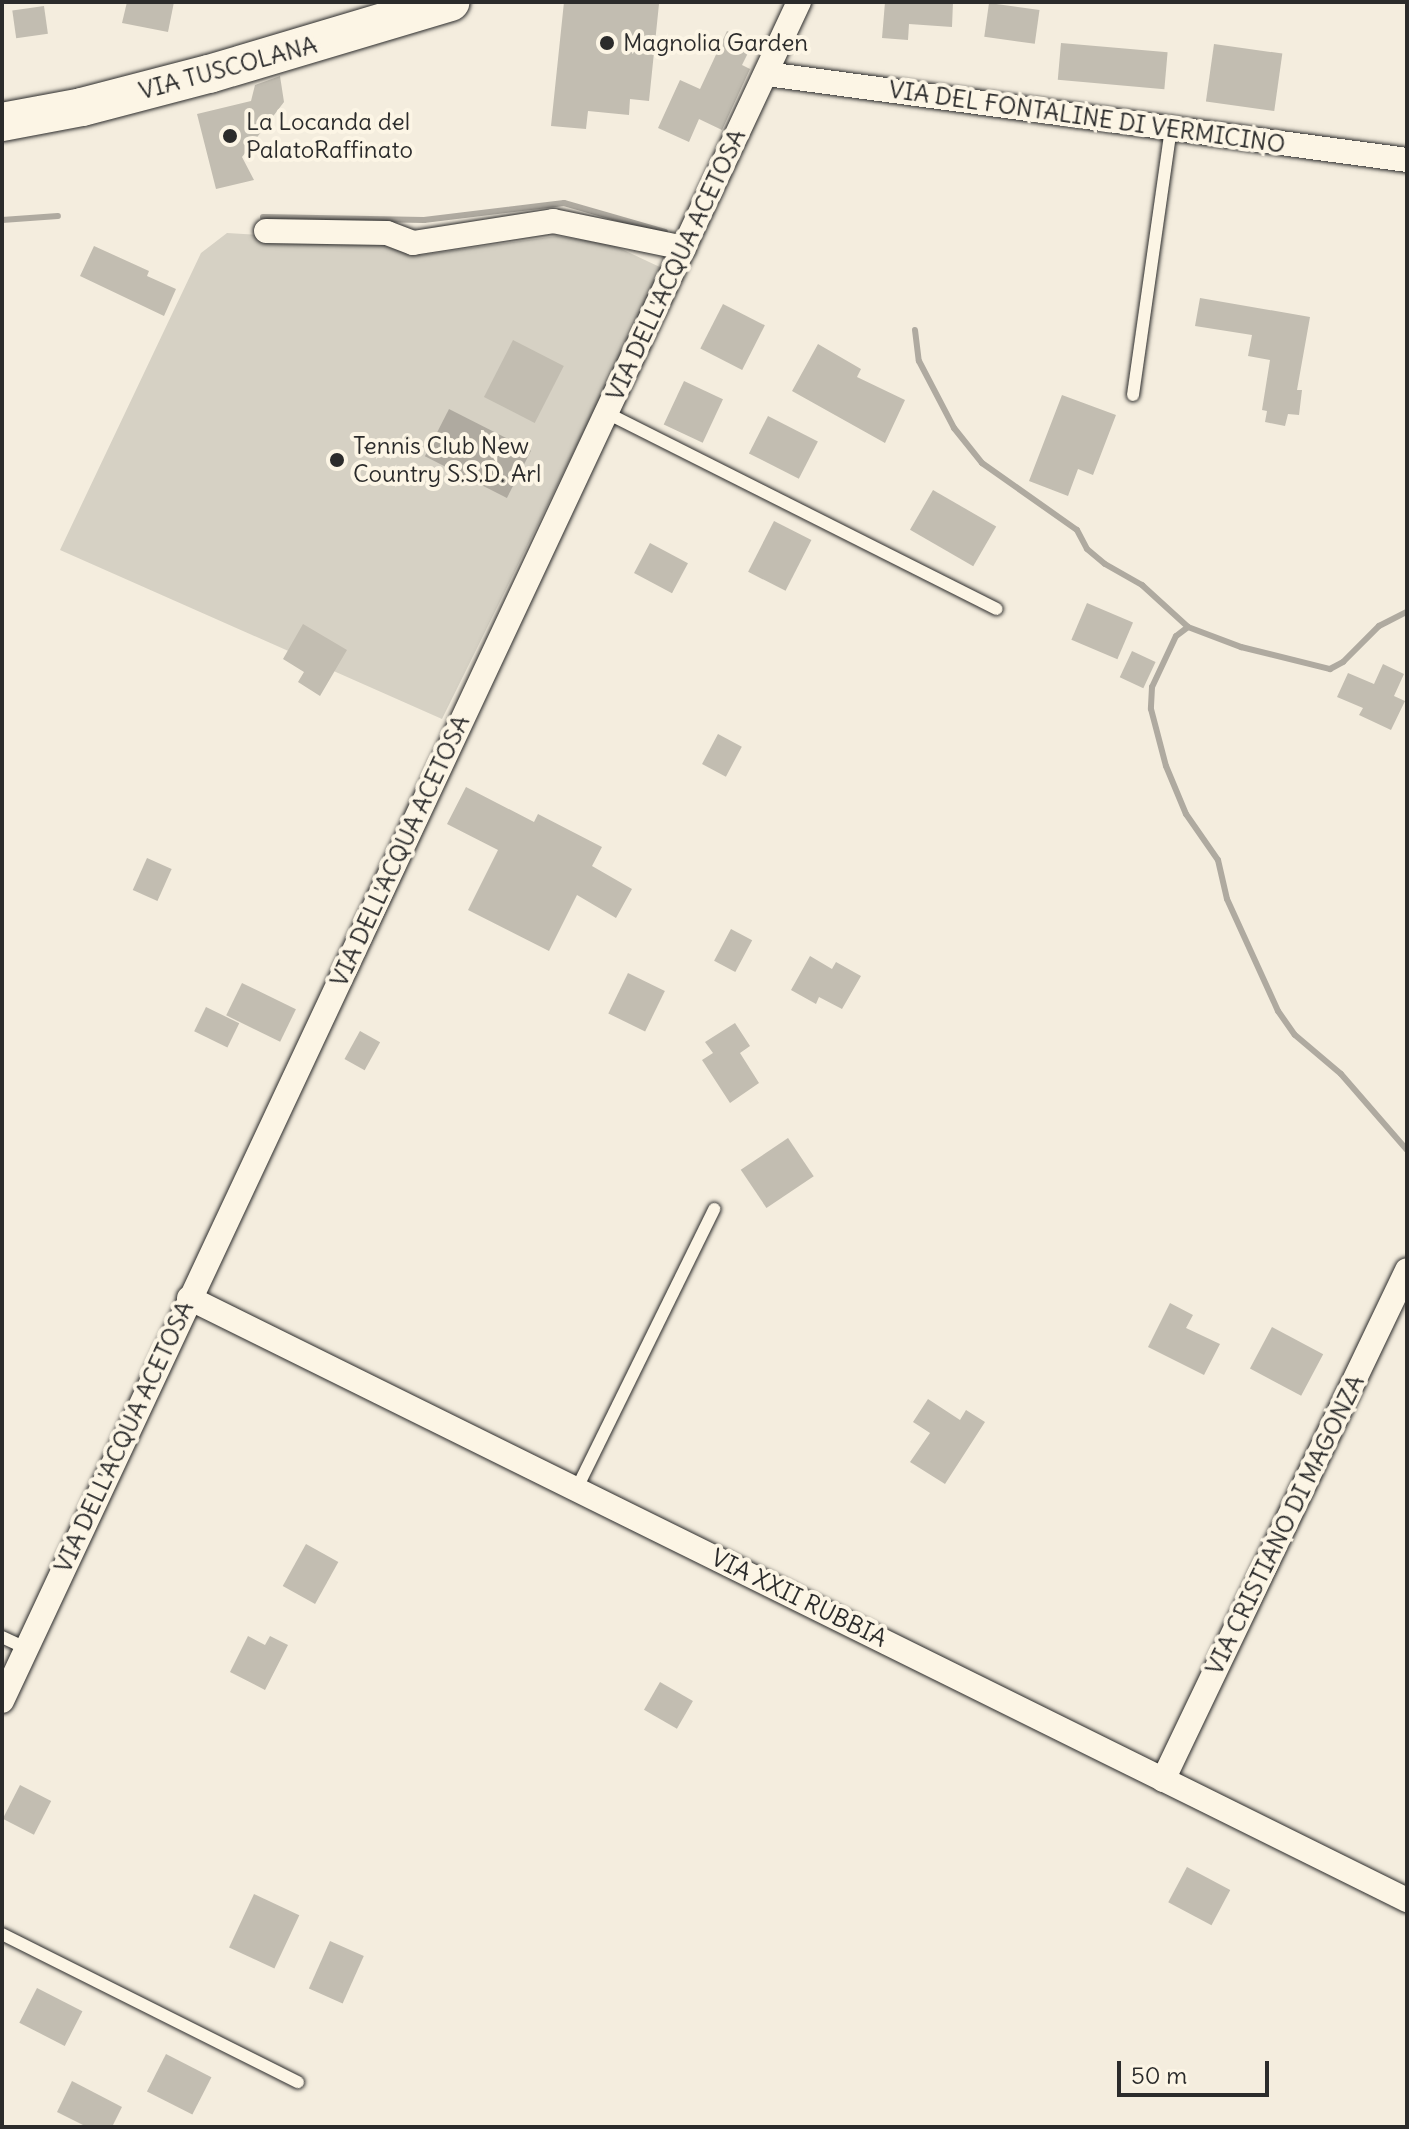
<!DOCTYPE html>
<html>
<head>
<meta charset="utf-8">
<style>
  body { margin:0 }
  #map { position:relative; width:1409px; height:2129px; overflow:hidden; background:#f4edde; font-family:Delius,sans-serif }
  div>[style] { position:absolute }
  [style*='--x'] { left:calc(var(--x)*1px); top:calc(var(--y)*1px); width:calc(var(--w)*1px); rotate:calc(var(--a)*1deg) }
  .green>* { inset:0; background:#d6d1c4 }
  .water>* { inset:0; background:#afaaa0; transform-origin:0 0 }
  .stream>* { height:6px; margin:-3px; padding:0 3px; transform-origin:3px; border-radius:3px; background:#afaaa0 }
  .building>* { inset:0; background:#c2bdb1; transform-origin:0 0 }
  .roads { filter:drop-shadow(0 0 2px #2b2b2b) drop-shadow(0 0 2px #2b2b2b) }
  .lane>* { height:12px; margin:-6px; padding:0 6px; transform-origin:6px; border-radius:6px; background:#fcf5e5 }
  .street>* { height:24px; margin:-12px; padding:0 12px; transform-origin:12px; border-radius:12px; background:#fcf5e5 }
  .primary>* { height:38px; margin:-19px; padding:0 19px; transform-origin:19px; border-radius:19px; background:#fcf5e5 }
  .dots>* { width:22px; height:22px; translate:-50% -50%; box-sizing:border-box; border:4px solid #fcf5e5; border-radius:50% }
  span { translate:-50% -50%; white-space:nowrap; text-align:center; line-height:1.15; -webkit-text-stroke:8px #fcf5e5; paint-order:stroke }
  .poi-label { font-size:24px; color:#2b2b2b }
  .left { translate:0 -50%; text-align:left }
  .street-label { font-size:24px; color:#2b2b2b }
  .frame { position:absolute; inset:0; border:4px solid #2b2b2b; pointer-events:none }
  .scale { position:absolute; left:1117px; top:2061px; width:152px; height:36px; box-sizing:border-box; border:4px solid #2b2b2b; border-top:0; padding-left:10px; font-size:24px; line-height:28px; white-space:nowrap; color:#2b2b2b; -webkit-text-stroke:6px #fcf5e5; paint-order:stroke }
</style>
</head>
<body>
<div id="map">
  <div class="green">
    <i style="clip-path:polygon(227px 233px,378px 242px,421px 255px,557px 236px,613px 245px,664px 269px,442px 719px,60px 550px,201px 253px)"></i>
  </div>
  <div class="water">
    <i style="left:449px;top:409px;width:92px;height:53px;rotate:27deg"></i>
  </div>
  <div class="stream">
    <i style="--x:263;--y:217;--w:161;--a:1.1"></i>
    <i style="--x:424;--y:220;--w:141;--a:-6.9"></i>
    <i style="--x:564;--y:203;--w:105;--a:16"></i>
    <i style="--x:2;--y:220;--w:56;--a:-4.1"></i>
    <i style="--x:915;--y:330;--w:31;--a:83"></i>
    <i style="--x:919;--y:361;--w:76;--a:62.4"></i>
    <i style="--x:954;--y:428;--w:45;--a:51.3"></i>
    <i style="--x:982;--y:463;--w:116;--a:35.2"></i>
    <i style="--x:1077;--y:530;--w:21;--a:62"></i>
    <i style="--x:1087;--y:549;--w:23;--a:40"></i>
    <i style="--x:1105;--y:564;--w:43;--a:29.6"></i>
    <i style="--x:1142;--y:585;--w:62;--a:42.4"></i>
    <i style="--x:1188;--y:627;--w:57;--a:20.7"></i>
    <i style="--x:1241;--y:647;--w:92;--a:13.9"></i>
    <i style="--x:1330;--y:669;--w:15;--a:-28"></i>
    <i style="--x:1343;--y:662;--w:51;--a:-45"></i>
    <i style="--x:1379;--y:626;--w:31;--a:-27"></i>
    <i style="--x:1188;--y:627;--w:15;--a:143"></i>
    <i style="--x:1176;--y:636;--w:56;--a:115.2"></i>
    <i style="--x:1152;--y:687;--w:22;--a:93"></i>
    <i style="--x:1151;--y:709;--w:59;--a:75.3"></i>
    <i style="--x:1166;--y:766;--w:52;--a:67.4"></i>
    <i style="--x:1186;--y:814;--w:56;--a:55.2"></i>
    <i style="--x:1218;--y:860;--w:40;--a:77"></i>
    <i style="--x:1227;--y:899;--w:123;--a:65.5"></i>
    <i style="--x:1278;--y:1011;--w:29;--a:55"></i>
    <i style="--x:1295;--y:1035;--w:60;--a:40.3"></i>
    <i style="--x:1341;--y:1074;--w:101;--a:49"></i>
  </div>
  <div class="building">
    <i style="clip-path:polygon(127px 2px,174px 2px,168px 32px,122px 23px)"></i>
    <i style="clip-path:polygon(564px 2px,659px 4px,649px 101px,630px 99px,629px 115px,588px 111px,586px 129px,551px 126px)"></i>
    <i style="clip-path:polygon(885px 2px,953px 2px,952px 27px,909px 24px,908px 40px,882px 38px)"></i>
    <i style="left:989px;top:3px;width:51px;height:34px;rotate:8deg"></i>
    <i style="left:44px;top:6px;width:28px;height:32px;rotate:82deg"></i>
    <i style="clip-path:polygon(727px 31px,753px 43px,742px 65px,750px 69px,722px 130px,699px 119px,689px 142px,658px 128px,680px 80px,700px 89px)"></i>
    <i style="left:1061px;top:43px;width:107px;height:37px;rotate:5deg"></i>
    <i style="left:1214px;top:44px;width:69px;height:58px;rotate:8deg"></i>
    <i style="clip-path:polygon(280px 76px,284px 102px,242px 157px,254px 180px,216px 189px,197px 114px,251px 101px,255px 85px)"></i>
    <i style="clip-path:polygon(94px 246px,149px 271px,147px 276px,176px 289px,164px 316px,80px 276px)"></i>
    <i style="clip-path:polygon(1200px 298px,1310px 317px,1297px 390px,1302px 390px,1299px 415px,1288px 414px,1285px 426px,1265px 422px,1267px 411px,1262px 410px,1270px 360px,1248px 356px,1252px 335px,1195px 326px)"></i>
    <i style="left:723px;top:304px;width:47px;height:50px;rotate:27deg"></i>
    <i style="left:513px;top:340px;width:57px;height:64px;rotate:27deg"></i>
    <i style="clip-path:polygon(818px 344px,861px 369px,857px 377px,905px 400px,885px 443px,792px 391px)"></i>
    <i style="left:684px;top:381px;width:43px;height:48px;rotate:25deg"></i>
    <i style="clip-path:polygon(1062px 395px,1116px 415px,1093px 475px,1078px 469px,1068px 496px,1029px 481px)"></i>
    <i style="left:768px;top:416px;width:56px;height:42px;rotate:27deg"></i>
    <i style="left:933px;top:490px;width:73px;height:46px;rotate:30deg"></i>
    <i style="left:774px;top:521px;width:42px;height:57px;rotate:27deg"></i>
    <i style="left:650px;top:543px;width:43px;height:34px;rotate:28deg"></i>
    <i style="left:1087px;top:603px;width:50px;height:40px;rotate:23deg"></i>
    <i style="clip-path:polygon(303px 624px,347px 650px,320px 696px,298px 682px,304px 672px,283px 659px)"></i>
    <i style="left:1132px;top:651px;width:26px;height:29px;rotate:25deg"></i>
    <i style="clip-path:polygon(1383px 664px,1404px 674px,1394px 696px,1405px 701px,1391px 730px,1359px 715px,1363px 708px,1337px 697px,1348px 673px,1374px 684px)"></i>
    <i style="left:718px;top:734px;width:27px;height:34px;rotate:28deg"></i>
    <i style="clip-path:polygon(466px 787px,534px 822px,538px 814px,602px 847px,592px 866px,632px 889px,616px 918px,577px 895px,549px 951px,468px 910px,498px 850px,447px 824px)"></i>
    <i style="left:147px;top:858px;width:27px;height:35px;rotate:24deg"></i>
    <i style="left:731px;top:929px;width:24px;height:36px;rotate:28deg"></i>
    <i style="clip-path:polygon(810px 956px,832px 969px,836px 962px,861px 976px,842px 1009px,819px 997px,816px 1004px,791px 990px)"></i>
    <i style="left:628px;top:973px;width:41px;height:45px;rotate:26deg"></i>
    <i style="left:242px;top:983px;width:60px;height:36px;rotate:26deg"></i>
    <i style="left:206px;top:1007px;width:37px;height:27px;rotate:26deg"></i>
    <i style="clip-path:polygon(735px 1023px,750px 1046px,740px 1053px,759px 1083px,730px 1103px,702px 1060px,713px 1053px,705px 1042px)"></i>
    <i style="left:360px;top:1031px;width:23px;height:32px;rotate:29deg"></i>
    <i style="left:788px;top:1138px;width:46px;height:57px;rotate:56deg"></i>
    <i style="clip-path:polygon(1170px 1303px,1193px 1315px,1186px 1328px,1220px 1344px,1204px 1375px,1148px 1347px)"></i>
    <i style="left:1272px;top:1327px;width:58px;height:47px;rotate:28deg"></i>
    <i style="clip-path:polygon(928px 1399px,960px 1420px,966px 1410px,985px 1422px,945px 1484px,910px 1462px,930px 1433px,913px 1422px)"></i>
    <i style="left:306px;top:1544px;width:37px;height:48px;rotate:29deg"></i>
    <i style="clip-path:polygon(248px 1636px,265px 1645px,270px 1636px,288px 1645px,265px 1690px,230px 1672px)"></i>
    <i style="left:660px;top:1682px;width:38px;height:32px;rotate:30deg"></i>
    <i style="left:20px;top:1785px;width:35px;height:38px;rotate:27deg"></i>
    <i style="left:1187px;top:1867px;width:49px;height:40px;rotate:28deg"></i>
    <i style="left:254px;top:1894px;width:50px;height:59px;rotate:25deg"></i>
    <i style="left:330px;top:1941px;width:37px;height:52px;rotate:24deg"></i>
    <i style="left:37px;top:1988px;width:51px;height:39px;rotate:27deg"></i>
    <i style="left:166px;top:2054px;width:51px;height:42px;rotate:27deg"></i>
    <i style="clip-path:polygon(72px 2081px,122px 2107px,112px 2127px,87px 2127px,57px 2112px)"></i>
  </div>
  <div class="roads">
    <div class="lane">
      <i style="--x:1133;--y:395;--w:269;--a:-81.9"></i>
      <i style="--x:607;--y:413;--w:436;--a:26.7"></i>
      <i style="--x:577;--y:1488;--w:311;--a:-63.8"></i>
      <i style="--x:2;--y:1637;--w:26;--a:25"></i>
      <i style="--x:2;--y:1934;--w:331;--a:26.6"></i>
    </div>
    <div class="street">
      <i style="--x:767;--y:74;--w:646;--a:7.65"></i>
      <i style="--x:266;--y:231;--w:121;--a:0.9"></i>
      <i style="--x:387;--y:233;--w:28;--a:21"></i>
      <i style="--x:413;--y:243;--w:142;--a:-8.9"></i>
      <i style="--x:553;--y:221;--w:134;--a:11.6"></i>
      <i style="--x:189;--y:1298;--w:1359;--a:26.3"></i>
      <i style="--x:2;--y:1701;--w:1877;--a:-64.87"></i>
      <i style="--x:1163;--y:1780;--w:565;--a:-64.43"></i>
    </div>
    <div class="primary">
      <i style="--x:2;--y:122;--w:81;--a:-10.6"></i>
      <i style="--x:82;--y:107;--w:131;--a:-14.6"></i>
      <i style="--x:209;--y:74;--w:252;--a:-16.6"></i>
    </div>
  </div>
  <div class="dots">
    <i style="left:607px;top:43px;background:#2b2b2b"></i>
    <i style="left:230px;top:136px;background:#2b2b2b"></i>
    <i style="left:337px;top:460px;background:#2b2b2b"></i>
  </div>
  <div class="poi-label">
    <span class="left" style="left:623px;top:43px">Magnolia Garden</span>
    <span class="left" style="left:246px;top:136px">La Locanda del<br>PalatoRaffinato</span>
    <span class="left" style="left:353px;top:460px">Tennis Club New<br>Country S.S.D. Arl</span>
  </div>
  <div class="street-label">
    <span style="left:228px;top:68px;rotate:-15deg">VIA TUSCOLANA</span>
    <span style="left:1087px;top:117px;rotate:8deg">VIA DEL FONTALINE DI VERMICINO</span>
    <span style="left:676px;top:265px;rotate:-65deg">VIA DELL'ACQUA ACETOSA</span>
    <span style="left:400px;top:851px;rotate:-65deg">VIA DELL'ACQUA ACETOSA</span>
    <span style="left:124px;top:1437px;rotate:-65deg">VIA DELL'ACQUA ACETOSA</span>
    <span style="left:1285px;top:1525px;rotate:-64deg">VIA CRISTIANO DI MAGONZA</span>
    <span style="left:799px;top:1598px;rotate:26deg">VIA XXII RUBBIA</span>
  </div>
  <div class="frame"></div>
  <div class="scale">50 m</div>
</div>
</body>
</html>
